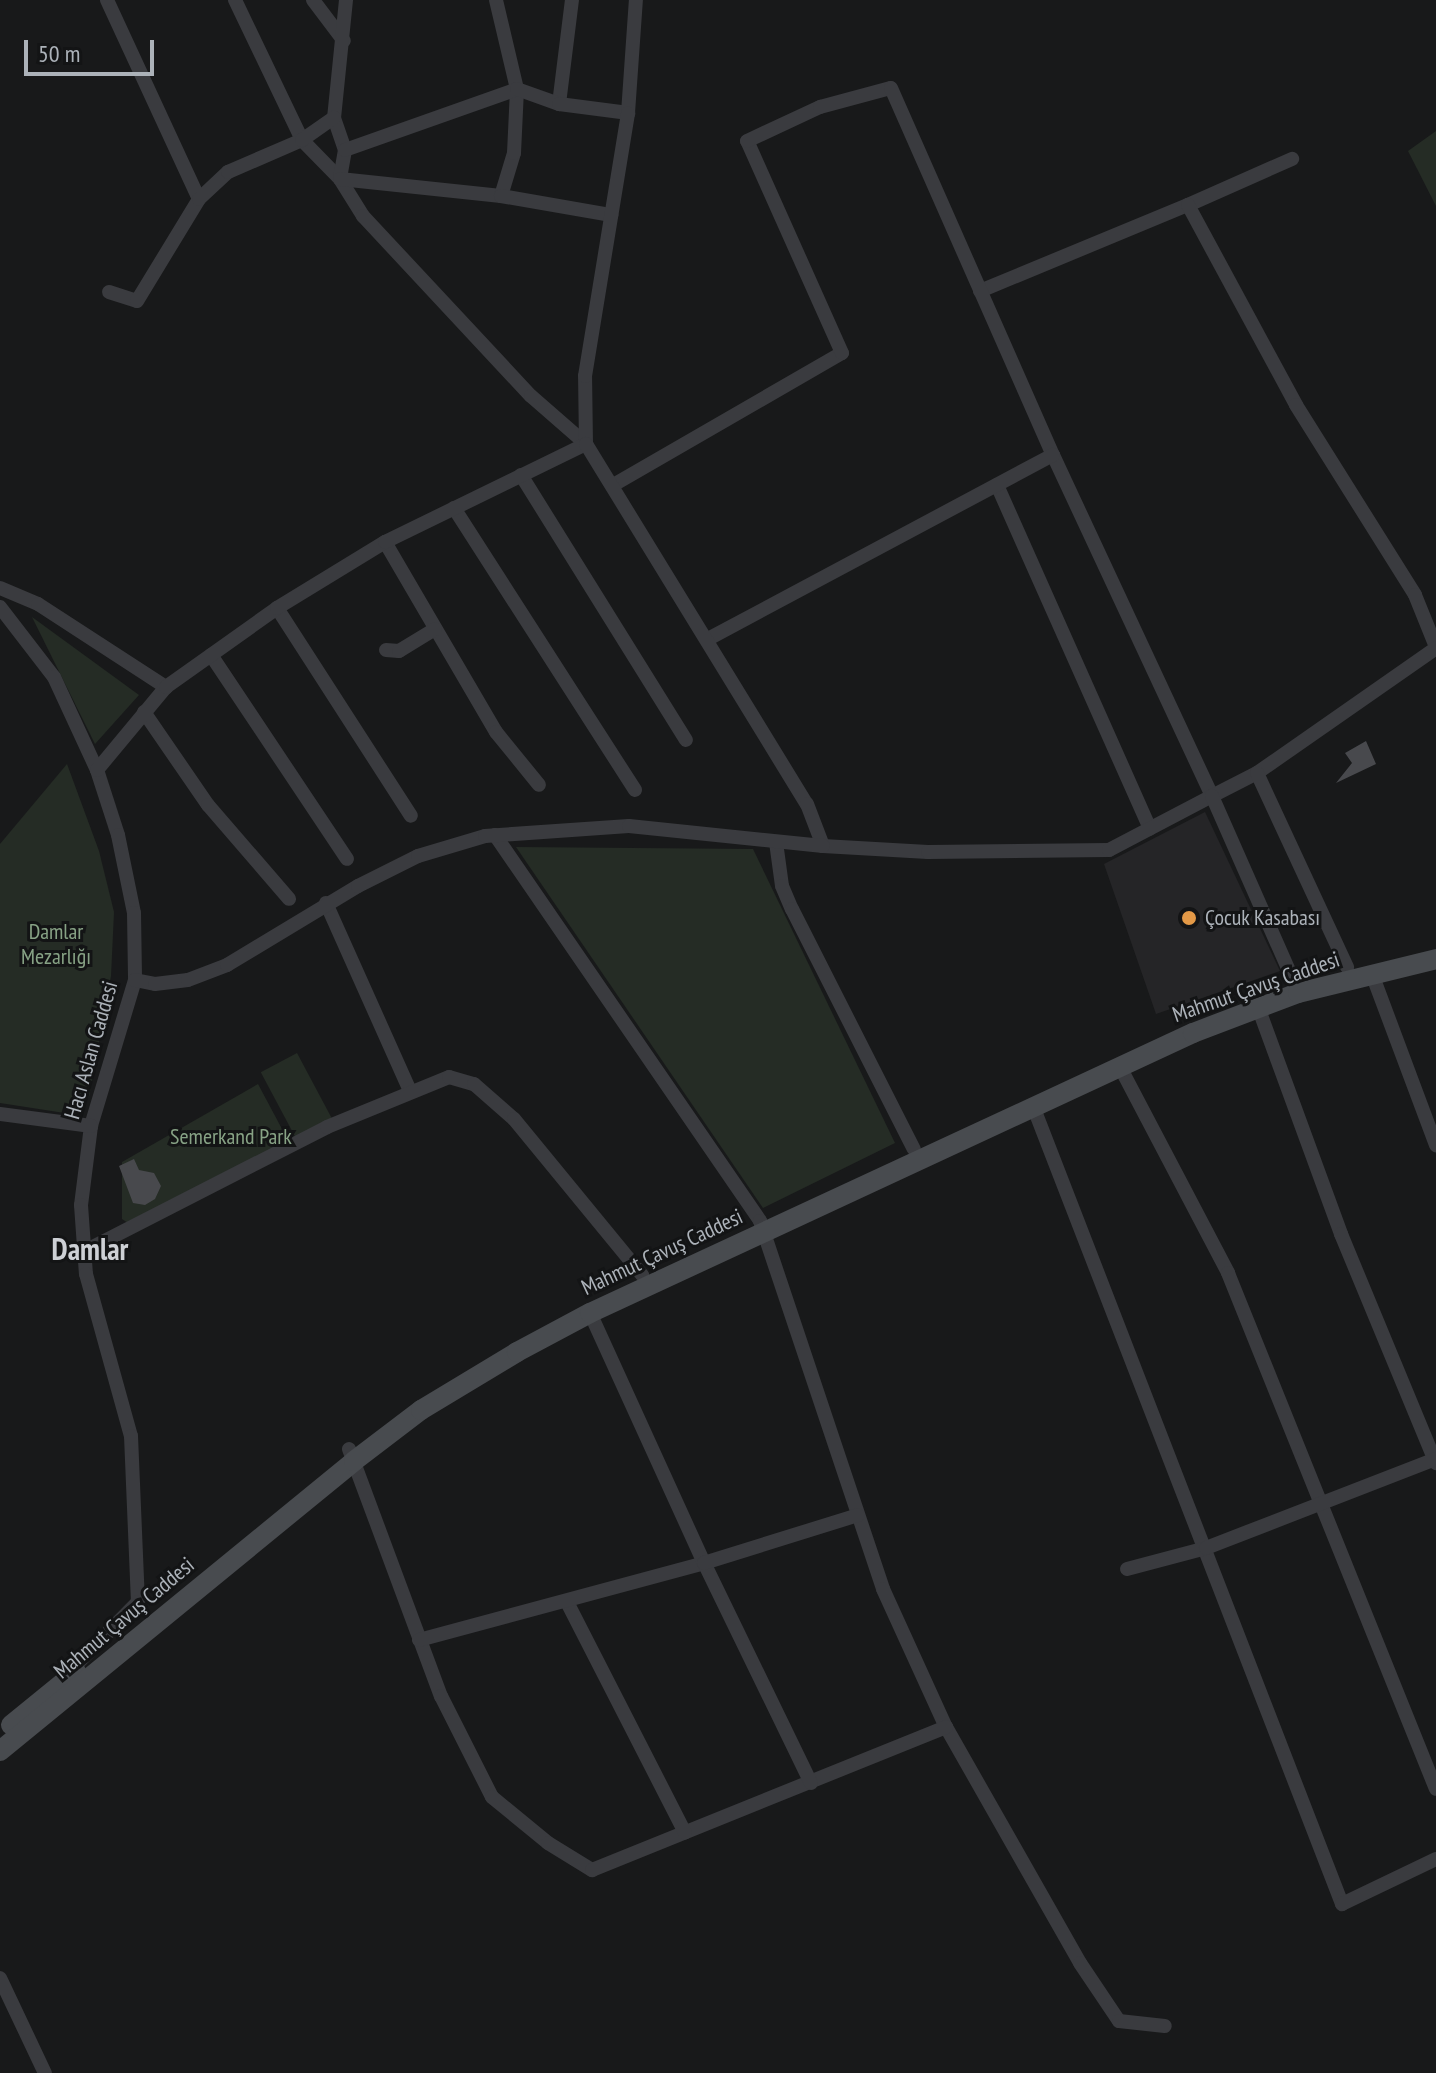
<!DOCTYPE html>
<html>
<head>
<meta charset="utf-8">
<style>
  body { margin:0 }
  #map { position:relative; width:1436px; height:2073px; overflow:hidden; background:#18191a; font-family:"PT Sans Narrow",sans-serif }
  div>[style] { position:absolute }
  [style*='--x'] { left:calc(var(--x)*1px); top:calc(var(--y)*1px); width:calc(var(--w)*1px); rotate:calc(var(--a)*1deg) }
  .built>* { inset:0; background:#252527 }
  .green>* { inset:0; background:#252c25; transform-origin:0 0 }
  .building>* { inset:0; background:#48494d }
  .minor>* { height:14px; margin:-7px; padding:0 7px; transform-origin:7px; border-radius:7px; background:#3a3b3f }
  .secondary>* { height:20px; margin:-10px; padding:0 10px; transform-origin:10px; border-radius:10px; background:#484b4f }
  .dots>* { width:22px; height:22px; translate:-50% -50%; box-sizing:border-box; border:4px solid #131415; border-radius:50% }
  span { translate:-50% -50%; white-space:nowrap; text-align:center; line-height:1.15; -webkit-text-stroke:6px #131415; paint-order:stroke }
  .poi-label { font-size:22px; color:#acb2b9 }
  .left { translate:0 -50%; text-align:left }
  .park-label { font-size:22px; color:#87a285 }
  .street-label { font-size:22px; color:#acb2b9 }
  .district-label { font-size:30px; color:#cdd0d5; font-weight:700 }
  .scale { position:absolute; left:24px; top:40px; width:130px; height:36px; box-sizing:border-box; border:4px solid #acb2b9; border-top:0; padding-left:10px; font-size:24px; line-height:28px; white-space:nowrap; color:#acb2b9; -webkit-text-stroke:6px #131415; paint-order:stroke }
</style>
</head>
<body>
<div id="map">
  <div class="built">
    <i style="clip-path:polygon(1205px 812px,1280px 971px,1156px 1014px,1104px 864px)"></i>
  </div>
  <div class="green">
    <i style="clip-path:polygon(1436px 131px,1436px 206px,1408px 151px)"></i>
    <i style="clip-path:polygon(32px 617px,139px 695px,95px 744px)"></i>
    <i style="clip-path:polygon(67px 764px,99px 851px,114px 912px,111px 976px,89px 1097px,71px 1114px,0 1103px,0 844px)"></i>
    <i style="clip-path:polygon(516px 847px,753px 849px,895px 1143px,763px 1208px)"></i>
    <i style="left:297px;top:1053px;width:78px;height:41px;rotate:62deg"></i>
    <i style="clip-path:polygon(258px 1084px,290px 1144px,131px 1225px,122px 1219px,122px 1162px)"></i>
  </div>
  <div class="building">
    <i style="clip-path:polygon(1366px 741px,1376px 764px,1336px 783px,1352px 763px,1345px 753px)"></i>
    <i style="clip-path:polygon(134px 1159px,139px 1170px,154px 1173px,161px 1186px,155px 1199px,145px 1205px,133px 1203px,119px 1166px)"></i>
  </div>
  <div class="minor">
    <i style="--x:107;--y:0;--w:219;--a:65.2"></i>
    <i style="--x:235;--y:0;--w:155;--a:64.4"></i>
    <i style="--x:302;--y:140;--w:54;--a:45.7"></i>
    <i style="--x:340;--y:179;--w:44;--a:58.1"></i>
    <i style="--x:363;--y:216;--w:246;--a:47"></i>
    <i style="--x:531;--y:396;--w:73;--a:41.1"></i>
    <i style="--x:313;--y:0;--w:51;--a:52.9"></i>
    <i style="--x:346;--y:0;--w:119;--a:95.8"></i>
    <i style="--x:334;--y:118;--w:34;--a:71"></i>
    <i style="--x:345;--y:150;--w:29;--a:100"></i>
    <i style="--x:340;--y:179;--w:162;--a:6"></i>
    <i style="--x:501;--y:196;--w:45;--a:-73.2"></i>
    <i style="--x:514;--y:153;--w:64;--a:-87.3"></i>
    <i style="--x:517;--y:89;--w:91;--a:-103.3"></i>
    <i style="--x:559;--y:104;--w:105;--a:-82.9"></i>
    <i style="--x:345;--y:150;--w:182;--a:-19.5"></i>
    <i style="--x:517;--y:89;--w:45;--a:19.7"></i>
    <i style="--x:559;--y:104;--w:70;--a:7.4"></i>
    <i style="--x:628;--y:113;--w:113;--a:-86"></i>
    <i style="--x:501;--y:196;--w:112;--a:9.8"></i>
    <i style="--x:1188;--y:205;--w:114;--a:-23.9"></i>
    <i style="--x:980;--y:291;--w:225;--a:-22.5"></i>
    <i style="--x:1188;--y:205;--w:227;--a:61.6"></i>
    <i style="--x:1296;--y:405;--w:224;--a:57.9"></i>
    <i style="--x:1415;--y:595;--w:56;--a:68"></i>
    <i style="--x:109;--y:292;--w:29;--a:18"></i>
    <i style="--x:137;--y:301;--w:119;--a:-58.7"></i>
    <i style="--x:199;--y:199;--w:40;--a:-43"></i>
    <i style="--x:228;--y:172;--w:81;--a:-23.4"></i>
    <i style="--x:302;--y:140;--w:39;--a:-35"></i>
    <i style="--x:586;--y:444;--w:68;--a:-90.8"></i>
    <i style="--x:585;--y:376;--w:266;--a:-80.7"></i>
    <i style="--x:521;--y:475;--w:312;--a:58.1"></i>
    <i style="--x:615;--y:484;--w:262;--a:-30"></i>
    <i style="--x:842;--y:353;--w:232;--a:-114.1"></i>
    <i style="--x:747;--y:141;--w:81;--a:-25"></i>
    <i style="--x:820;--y:107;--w:73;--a:-15"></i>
    <i style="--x:891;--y:88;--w:401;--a:66.2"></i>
    <i style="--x:1053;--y:455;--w:376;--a:65"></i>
    <i style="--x:1212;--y:796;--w:51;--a:-27.1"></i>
    <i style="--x:1257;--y:773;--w:218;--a:-34.9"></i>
    <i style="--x:997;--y:485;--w:376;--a:66"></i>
    <i style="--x:454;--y:508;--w:335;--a:57.3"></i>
    <i style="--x:385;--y:542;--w:220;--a:59.7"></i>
    <i style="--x:496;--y:732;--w:68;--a:50.9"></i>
    <i style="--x:0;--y:588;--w:41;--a:22.8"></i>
    <i style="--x:38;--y:604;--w:153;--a:33"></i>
    <i style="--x:0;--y:607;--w:88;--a:52.4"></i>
    <i style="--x:54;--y:677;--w:102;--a:65.2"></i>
    <i style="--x:97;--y:770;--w:68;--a:72.1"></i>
    <i style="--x:118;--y:835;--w:80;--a:78.4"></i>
    <i style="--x:134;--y:913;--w:67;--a:89.1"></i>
    <i style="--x:135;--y:980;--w:152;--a:106.8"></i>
    <i style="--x:91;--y:1126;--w:80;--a:97.2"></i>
    <i style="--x:81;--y:1205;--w:69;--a:85.9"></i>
    <i style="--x:86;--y:1274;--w:168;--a:74.5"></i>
    <i style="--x:131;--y:1436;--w:166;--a:87.6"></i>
    <i style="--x:138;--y:1602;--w:105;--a:134.6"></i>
    <i style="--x:277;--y:608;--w:247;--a:57.2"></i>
    <i style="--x:708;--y:639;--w:391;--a:-28.1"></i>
    <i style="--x:386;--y:650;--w:13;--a:4"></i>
    <i style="--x:399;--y:651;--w:42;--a:-31.4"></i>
    <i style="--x:211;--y:655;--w:245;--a:56.3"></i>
    <i style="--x:144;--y:712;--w:113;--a:55.5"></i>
    <i style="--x:208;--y:805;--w:124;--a:49.2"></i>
    <i style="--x:97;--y:770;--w:108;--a:-50.3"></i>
    <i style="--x:166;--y:687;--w:136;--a:-35.4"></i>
    <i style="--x:277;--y:608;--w:127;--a:-31.4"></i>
    <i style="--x:385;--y:542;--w:224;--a:-26"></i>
    <i style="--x:586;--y:444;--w:422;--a:58.5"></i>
    <i style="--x:807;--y:804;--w:45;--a:69.1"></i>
    <i style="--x:823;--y:846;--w:105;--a:3.3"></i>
    <i style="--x:928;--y:852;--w:181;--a:-0.6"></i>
    <i style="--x:1109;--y:850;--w:116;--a:-27.7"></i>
    <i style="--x:1212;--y:796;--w:206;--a:66.2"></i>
    <i style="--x:1257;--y:773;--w:214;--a:65.1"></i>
    <i style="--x:495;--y:835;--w:468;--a:55.5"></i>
    <i style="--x:760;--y:1221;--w:388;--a:71.5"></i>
    <i style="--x:883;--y:1589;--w:152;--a:65.5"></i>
    <i style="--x:946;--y:1727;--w:271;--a:60.4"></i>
    <i style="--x:1080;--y:1963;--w:70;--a:56.1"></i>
    <i style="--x:1119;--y:2021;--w:46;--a:6.2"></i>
    <i style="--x:776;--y:842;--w:44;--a:82.2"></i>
    <i style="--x:782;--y:886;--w:25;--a:67"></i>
    <i style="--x:792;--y:909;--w:269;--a:63.1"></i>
    <i style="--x:326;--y:903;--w:206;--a:65.9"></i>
    <i style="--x:1372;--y:974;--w:183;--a:69.5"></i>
    <i style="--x:135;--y:980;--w:20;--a:11"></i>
    <i style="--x:155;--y:984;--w:33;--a:-7"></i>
    <i style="--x:188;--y:980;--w:42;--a:-21"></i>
    <i style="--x:227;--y:965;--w:153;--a:-31.1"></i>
    <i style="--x:358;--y:886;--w:67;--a:-26.6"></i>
    <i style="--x:418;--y:856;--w:70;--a:-16.6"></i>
    <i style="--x:485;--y:836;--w:144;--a:-4"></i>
    <i style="--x:629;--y:826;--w:195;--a:5.9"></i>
    <i style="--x:1258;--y:1007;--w:242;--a:69.9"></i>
    <i style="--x:1341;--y:1234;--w:248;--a:67.5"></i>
    <i style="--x:1119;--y:1065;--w:235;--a:62.3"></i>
    <i style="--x:1228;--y:1273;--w:556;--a:68.05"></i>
    <i style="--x:1033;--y:1106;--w:856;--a:68.83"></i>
    <i style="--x:1342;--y:1904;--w:104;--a:-25.6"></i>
    <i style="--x:0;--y:1114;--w:92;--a:7.5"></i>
    <i style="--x:83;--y:1252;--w:274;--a:-27.1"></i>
    <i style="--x:327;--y:1127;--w:132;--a:-22.3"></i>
    <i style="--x:449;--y:1077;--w:26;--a:16"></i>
    <i style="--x:474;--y:1084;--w:53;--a:41.2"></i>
    <i style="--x:514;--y:1119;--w:202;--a:50.6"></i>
    <i style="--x:349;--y:1449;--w:264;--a:69.6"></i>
    <i style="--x:441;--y:1696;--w:113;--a:63.2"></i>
    <i style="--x:492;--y:1797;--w:72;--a:39.4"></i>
    <i style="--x:548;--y:1843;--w:52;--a:31.5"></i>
    <i style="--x:592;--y:1870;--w:382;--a:-22"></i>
    <i style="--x:1127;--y:1569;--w:82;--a:-14.9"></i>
    <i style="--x:1206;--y:1548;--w:247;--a:-21.2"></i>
    <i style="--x:567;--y:1602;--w:259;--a:62.9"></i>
    <i style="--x:419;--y:1640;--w:295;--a:-15.1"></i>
    <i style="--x:704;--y:1563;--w:275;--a:-114.5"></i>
    <i style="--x:811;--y:1783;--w:245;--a:-115.9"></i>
    <i style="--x:704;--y:1563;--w:161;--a:-17.3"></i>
    <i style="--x:0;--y:1978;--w:105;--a:64.7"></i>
  </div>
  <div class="secondary">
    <i style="--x:11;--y:1725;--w:84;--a:-39.2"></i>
    <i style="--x:0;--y:1751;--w:458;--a:-39.3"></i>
    <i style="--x:354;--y:1461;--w:84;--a:-37.3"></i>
    <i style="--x:421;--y:1410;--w:112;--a:-31.1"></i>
    <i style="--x:517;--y:1352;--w:83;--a:-28.1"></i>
    <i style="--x:590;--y:1313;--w:665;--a:-24.91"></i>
    <i style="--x:1193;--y:1033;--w:112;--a:-20.9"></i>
    <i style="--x:1298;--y:993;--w:142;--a:-13.8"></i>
  </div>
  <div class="dots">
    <i style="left:1189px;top:918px;background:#e39947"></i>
  </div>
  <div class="poi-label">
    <span class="left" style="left:1205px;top:918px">Çocuk Kasabası</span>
  </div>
  <div class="park-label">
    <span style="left:56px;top:944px">Damlar<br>Mezarlığı</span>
    <span style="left:231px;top:1137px">Semerkand Park</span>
  </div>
  <div class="street-label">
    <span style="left:1256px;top:987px;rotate:-19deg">Mahmut Çavuş Caddesi</span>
    <span style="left:91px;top:1050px;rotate:-74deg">Hacı Aslan Caddesi</span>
    <span style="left:662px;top:1252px;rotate:-25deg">Mahmut Çavuş Caddesi</span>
    <span style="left:124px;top:1618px;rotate:-40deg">Mahmut Çavuş Caddesi</span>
  </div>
  <div class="district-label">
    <span style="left:90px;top:1249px">Damlar</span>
  </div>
  <div class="scale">50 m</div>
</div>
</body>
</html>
